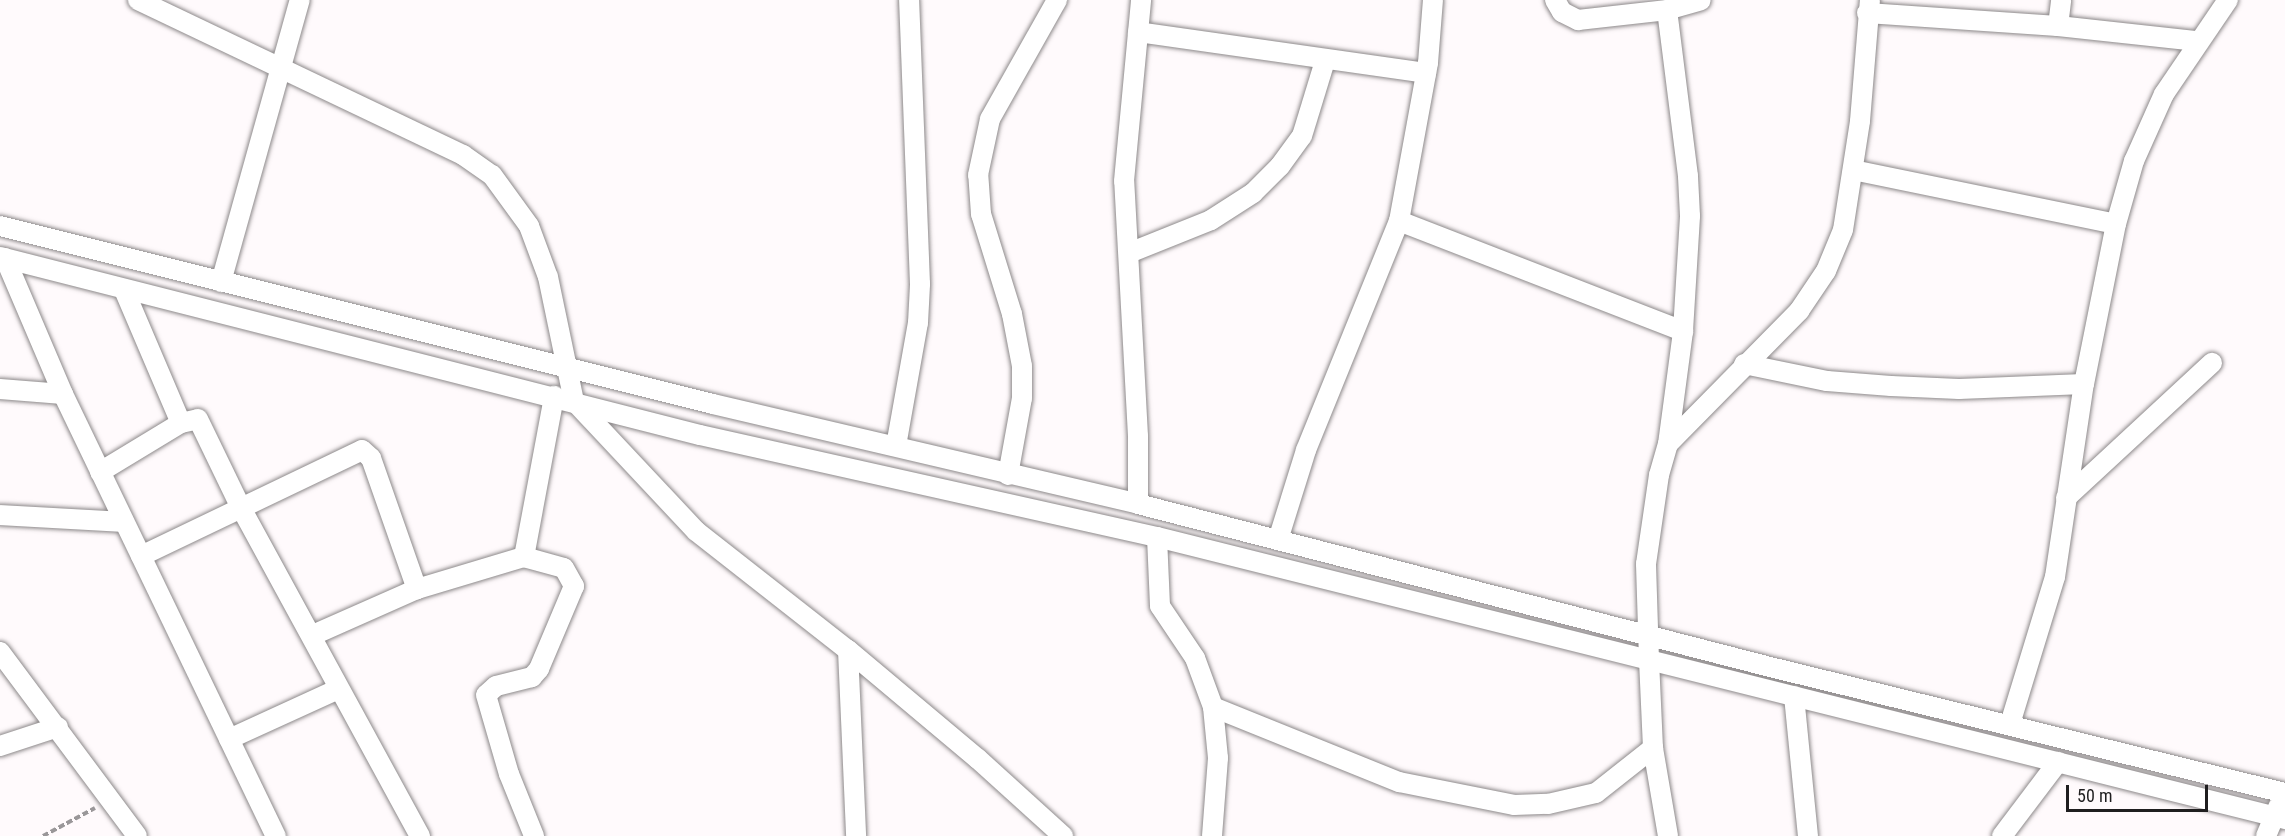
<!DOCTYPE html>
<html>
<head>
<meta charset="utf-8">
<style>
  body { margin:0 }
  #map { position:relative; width:2285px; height:836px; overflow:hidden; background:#fffafc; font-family:"Roboto Condensed",sans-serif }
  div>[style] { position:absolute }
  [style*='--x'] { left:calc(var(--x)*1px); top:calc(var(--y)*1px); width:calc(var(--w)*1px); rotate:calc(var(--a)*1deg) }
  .path>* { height:4px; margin-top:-2px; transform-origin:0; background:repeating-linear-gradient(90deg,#9a9799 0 6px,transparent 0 9px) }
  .roads { filter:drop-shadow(0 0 2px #8d898a) drop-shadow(0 0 2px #8d898a) }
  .minor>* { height:20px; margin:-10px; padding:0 10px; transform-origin:10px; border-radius:10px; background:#fff }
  span { translate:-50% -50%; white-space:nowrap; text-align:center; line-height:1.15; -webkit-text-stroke:4.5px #fffafc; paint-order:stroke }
  .scale { position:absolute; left:2066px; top:785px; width:142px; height:27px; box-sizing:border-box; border:3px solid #1f1e1f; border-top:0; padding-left:8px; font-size:18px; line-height:21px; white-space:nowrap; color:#1f1e1f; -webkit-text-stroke:4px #fffafc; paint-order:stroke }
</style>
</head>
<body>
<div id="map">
  <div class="path">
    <i style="--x:43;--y:836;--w:59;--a:-28.3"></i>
  </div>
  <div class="roads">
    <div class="minor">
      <i style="--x:138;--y:0;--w:360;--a:25.5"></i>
      <i style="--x:463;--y:155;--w:35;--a:35"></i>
      <i style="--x:492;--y:175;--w:63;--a:54"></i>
      <i style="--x:529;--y:226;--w:54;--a:69.6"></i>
      <i style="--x:548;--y:277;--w:127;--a:78.2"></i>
      <i style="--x:574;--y:401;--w:178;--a:46.8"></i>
      <i style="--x:696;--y:531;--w:193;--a:38.1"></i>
      <i style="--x:848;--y:650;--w:170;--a:40"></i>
      <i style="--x:978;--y:759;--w:115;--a:42.2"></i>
      <i style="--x:1555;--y:0;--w:14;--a:60"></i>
      <i style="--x:1562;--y:12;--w:18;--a:27"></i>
      <i style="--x:1578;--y:20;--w:90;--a:-6.4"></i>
      <i style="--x:1867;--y:13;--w:191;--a:3.9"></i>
      <i style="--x:2058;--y:26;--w:140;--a:6.2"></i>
      <i style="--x:2058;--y:26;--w:26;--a:-83"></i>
      <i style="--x:1138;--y:32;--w:291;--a:8.1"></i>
      <i style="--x:1853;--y:170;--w:268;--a:11.6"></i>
      <i style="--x:1399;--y:221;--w:305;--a:21.2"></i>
      <i style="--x:0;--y:226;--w:735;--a:14.02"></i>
      <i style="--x:713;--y:404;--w:437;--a:13.2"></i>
      <i style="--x:1138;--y:504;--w:649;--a:14.46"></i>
      <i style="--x:1766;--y:666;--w:534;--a:13.75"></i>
      <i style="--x:1129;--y:253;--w:88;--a:-21.9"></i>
      <i style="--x:1211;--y:220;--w:50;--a:-32.7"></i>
      <i style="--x:1253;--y:193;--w:38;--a:-45"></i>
      <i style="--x:1280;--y:166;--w:37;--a:-54"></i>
      <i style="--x:1302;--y:136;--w:78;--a:-73"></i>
      <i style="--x:0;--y:257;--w:722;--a:14.27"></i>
      <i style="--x:700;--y:435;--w:468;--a:12.6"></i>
      <i style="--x:1157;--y:537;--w:1163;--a:14.04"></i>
      <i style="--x:5;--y:258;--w:148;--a:66.9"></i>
      <i style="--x:63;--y:394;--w:491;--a:64.3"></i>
      <i style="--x:221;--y:282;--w:293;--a:-74.4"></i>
      <i style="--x:125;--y:292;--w:142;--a:66.9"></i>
      <i style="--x:1744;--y:364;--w:85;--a:11.6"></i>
      <i style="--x:1827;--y:381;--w:64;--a:4.5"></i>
      <i style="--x:1891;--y:386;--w:68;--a:2.5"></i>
      <i style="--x:1959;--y:389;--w:125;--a:-2.3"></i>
      <i style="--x:0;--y:389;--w:63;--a:4.5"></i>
      <i style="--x:1668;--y:444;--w:114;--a:-82.4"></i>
      <i style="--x:1683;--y:331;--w:115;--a:-86.5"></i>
      <i style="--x:1690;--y:216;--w:40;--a:-92.9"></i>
      <i style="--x:1688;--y:176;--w:167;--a:-97.2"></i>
      <i style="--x:1667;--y:10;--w:35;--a:-16"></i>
      <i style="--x:896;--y:446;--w:125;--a:-79.9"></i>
      <i style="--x:918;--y:323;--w:39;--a:-87"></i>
      <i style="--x:920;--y:284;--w:284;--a:-92.2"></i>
      <i style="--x:100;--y:472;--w:95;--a:-31.2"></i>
      <i style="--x:181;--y:423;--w:17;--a:-13"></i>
      <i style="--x:198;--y:419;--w:97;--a:64.2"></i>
      <i style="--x:240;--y:506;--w:376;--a:61.4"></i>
      <i style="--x:1008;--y:475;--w:78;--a:-79.7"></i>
      <i style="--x:1022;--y:398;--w:32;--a:-90"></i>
      <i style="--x:1022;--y:366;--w:53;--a:-100.9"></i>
      <i style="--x:1012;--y:314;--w:105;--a:-107.2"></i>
      <i style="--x:981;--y:214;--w:39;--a:-94"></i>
      <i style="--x:978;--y:175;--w:57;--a:-77.9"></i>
      <i style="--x:990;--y:119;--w:137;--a:-60.6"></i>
      <i style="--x:2066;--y:498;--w:199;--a:-42.8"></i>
      <i style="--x:1138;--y:504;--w:68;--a:-90"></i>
      <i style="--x:1138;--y:436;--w:255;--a:-93.1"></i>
      <i style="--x:1124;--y:181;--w:182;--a:-84.6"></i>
      <i style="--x:0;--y:515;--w:124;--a:3.2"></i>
      <i style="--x:1157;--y:537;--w:69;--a:87.5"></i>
      <i style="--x:1160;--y:606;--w:63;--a:56.1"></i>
      <i style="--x:1195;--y:658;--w:52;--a:69.8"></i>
      <i style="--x:1213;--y:707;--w:51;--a:84.4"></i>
      <i style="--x:1218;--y:758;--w:78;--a:94.4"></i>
      <i style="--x:1278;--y:540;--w:94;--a:-72.7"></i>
      <i style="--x:1306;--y:450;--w:247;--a:-67.9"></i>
      <i style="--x:1399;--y:221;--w:161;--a:-79.6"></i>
      <i style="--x:1428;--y:63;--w:63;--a:-85.5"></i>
      <i style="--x:141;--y:556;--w:245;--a:-25.6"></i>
      <i style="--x:362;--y:450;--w:12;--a:42"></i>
      <i style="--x:371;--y:458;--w:139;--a:70.7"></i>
      <i style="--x:524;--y:557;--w:41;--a:15.4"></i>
      <i style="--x:564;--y:568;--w:21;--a:61"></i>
      <i style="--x:574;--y:586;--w:90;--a:112.9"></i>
      <i style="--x:539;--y:669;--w:11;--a:131"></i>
      <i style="--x:532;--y:677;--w:37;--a:166"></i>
      <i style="--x:496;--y:686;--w:13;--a:138"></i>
      <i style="--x:486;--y:695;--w:82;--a:73.8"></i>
      <i style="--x:509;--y:774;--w:67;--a:68"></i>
      <i style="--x:313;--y:635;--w:114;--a:-23.9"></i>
      <i style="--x:417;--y:589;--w:112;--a:-16.7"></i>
      <i style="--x:524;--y:557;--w:164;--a:-79.4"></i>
      <i style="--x:848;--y:650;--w:186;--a:87.5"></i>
      <i style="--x:0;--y:652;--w:229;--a:53.3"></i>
      <i style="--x:1794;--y:696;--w:141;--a:84.3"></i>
      <i style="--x:1213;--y:707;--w:201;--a:22"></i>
      <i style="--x:1399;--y:782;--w:117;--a:11.3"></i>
      <i style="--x:1514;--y:805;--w:34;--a:-2"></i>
      <i style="--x:1548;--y:804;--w:49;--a:-12.9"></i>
      <i style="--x:1596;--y:793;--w:73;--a:-38.3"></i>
      <i style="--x:2010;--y:724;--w:154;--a:-73"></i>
      <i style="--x:2055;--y:577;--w:195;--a:-81.5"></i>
      <i style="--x:2084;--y:384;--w:163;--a:-78.7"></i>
      <i style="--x:2116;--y:224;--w:66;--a:-74.1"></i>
      <i style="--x:2134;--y:161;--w:73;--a:-65.9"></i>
      <i style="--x:2164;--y:94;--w:114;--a:-55.8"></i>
      <i style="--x:229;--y:739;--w:120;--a:-24.6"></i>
      <i style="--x:0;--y:746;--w:61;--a:-18.1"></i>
      <i style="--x:1668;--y:836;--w:89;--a:-99.7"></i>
      <i style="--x:1653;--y:748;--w:88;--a:-92.6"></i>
      <i style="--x:1649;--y:660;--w:96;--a:-91.8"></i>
      <i style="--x:1646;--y:564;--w:90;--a:-81.7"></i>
      <i style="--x:1659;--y:475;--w:32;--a:-74"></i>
      <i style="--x:1668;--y:444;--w:187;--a:-45.4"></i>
      <i style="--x:1799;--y:311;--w:48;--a:-56"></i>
      <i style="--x:1826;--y:271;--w:44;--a:-67.5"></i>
      <i style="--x:1843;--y:230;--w:110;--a:-81.1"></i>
      <i style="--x:1860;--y:121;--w:121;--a:-85.3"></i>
      <i style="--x:2002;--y:836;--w:93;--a:-52.9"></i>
      <i style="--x:2266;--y:836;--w:33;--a:-67"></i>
    </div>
  </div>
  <div class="scale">50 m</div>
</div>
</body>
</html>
